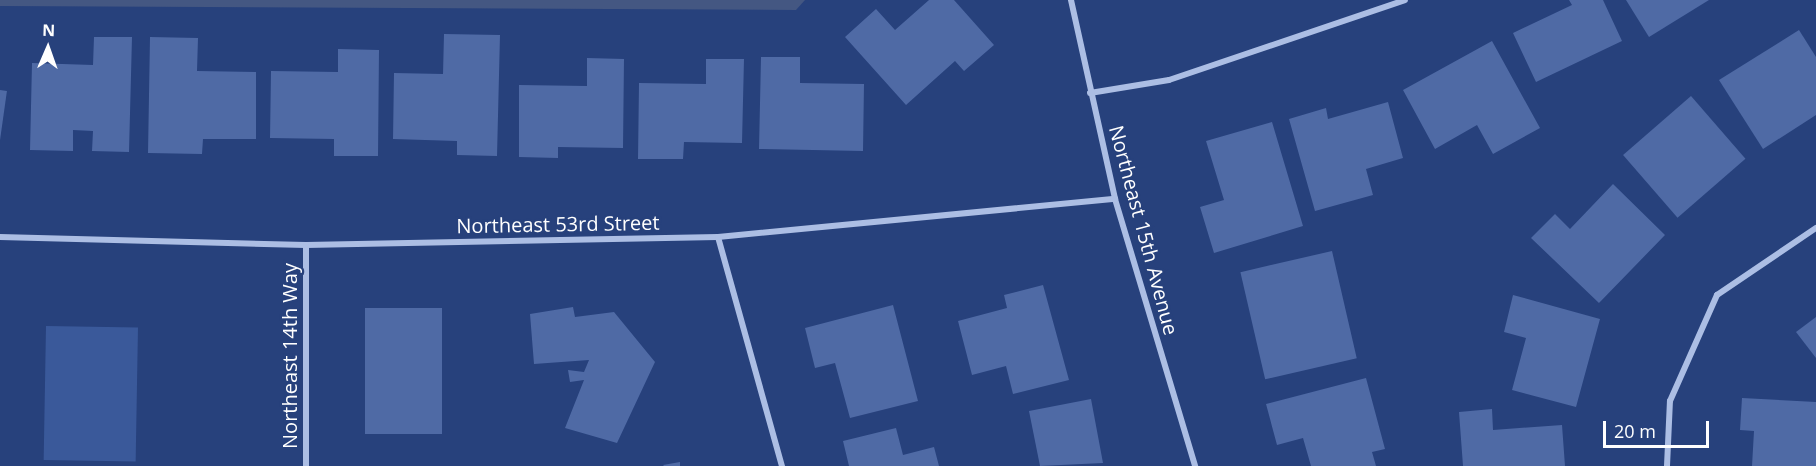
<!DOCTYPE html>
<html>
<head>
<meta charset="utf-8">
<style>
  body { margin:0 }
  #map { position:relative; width:1816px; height:466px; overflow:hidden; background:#27417c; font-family:"Open Sans",sans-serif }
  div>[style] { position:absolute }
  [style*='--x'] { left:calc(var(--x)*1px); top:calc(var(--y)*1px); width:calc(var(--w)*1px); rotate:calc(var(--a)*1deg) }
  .green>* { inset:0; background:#3a599a; transform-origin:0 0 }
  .water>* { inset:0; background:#445782 }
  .building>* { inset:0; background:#4f6aa5; transform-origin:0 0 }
  .street>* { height:6px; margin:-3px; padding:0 3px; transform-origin:3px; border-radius:3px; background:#acbee4 }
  span { translate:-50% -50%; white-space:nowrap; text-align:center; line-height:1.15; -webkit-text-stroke:4.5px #27417c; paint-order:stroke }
  .street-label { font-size:20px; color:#fff }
  .north { position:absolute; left:18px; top:18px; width:60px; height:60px; -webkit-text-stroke:4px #27417c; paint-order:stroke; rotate:2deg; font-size:16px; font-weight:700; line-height:24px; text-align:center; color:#fff }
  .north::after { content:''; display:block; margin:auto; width:21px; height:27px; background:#fff; clip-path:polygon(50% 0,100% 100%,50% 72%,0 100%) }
  .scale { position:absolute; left:1603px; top:421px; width:106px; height:27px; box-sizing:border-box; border:3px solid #fff; border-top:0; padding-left:8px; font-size:18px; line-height:21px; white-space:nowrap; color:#fff; -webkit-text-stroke:4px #27417c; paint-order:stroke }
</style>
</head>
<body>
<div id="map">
  <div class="green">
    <i style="left:46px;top:326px;width:92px;height:134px;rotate:1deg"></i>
  </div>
  <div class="water">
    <i style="clip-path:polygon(0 0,805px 0,796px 10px,0 6px)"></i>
  </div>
  <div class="building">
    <i style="clip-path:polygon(929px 0,954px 0,994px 45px,964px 71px,955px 61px,906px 105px,845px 37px,876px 9px,895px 30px)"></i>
    <i style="clip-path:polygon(1569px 0,1603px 0,1622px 41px,1536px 82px,1513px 33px,1572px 5px)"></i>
    <i style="clip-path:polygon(1626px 0,1709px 0,1649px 37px)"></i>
    <i style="clip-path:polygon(1799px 30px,1816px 57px,1816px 115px,1763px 149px,1719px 80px)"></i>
    <i style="clip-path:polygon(444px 34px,500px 35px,497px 156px,457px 155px,457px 141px,393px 139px,394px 73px,443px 74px)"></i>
    <i style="clip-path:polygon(94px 37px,132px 37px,129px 152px,92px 151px,93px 131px,73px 130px,73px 151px,30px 150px,32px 63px,93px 65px)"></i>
    <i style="clip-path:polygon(150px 37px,198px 38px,197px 71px,256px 72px,256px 139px,203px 139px,202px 154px,148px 153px)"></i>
    <i style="clip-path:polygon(1492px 41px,1540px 128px,1493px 154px,1477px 125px,1435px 149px,1403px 90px)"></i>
    <i style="clip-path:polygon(338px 49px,379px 50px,378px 156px,334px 156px,334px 139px,270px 138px,271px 71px,338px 72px)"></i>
    <i style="clip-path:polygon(761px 57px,800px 57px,800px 83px,864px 84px,863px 151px,759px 149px)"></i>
    <i style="clip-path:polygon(587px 58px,624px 59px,623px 148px,558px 147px,558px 158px,519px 157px,519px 85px,587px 86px)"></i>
    <i style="clip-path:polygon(706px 59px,744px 59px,742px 143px,684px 142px,683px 159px,638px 159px,639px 83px,706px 84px)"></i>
    <i style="left:0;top:90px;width:7px;height:58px;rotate:8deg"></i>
    <i style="left:1691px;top:96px;width:83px;height:90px;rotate:49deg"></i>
    <i style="clip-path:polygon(1388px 102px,1403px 158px,1366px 169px,1373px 195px,1315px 211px,1289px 119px,1326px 108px,1328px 119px)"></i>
    <i style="clip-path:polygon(1272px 122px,1303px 226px,1214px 253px,1200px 207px,1224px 200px,1206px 141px)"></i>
    <i style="clip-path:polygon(1613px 184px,1665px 235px,1599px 303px,1531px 238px,1555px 214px,1570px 229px)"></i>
    <i style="left:1332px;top:251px;width:110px;height:94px;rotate:77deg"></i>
    <i style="clip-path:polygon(1043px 285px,1069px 380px,1013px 394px,1006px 366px,972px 375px,958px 321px,1007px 308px,1004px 295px)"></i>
    <i style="clip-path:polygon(1513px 295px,1600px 319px,1576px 407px,1512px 390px,1526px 338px,1504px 332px)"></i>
    <i style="clip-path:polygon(893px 305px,918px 401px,850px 418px,835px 363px,815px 368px,805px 328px)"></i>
    <i style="clip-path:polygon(573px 307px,575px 317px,614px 312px,655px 362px,617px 443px,565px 428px,584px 380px,570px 382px,568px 370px,584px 372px,589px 360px,534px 364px,530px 314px)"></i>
    <i style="left:365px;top:308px;width:77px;height:126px"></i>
    <i style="clip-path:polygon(1816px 317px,1816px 358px,1796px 332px)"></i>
    <i style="clip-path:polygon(1366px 378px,1385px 449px,1372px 452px,1376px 466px,1311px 466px,1303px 438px,1277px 445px,1266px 404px)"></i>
    <i style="clip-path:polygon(1742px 398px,1816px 402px,1816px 466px,1752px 466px,1754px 431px,1740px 430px)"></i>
    <i style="clip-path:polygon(1091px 399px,1103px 463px,1040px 466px,1029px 411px)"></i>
    <i style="clip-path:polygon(1492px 409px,1493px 430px,1562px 425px,1565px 466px,1463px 466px,1459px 412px)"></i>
    <i style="clip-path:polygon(896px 428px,903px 455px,934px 447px,939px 466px,849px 466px,843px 441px)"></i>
    <i style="clip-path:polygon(680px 462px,680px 466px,664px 466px,663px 465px)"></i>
  </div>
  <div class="street">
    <i style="--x:1071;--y:0;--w:204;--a:77.5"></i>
    <i style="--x:1115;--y:199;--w:279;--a:73.3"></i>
    <i style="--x:1090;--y:93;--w:80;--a:-9.3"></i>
    <i style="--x:1169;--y:80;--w:249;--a:-18.7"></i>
    <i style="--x:0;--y:237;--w:306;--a:1.5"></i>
    <i style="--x:306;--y:245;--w:412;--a:-1.1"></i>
    <i style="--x:718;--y:237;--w:399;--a:-5.5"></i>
    <i style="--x:718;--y:237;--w:238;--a:74.4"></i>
    <i style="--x:306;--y:245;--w:221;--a:90"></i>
    <i style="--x:1667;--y:466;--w:65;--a:-87.4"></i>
    <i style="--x:1670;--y:401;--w:116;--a:-66.1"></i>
    <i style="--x:1717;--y:295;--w:120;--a:-34.1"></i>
  </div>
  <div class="street-label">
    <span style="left:558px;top:224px;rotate:-1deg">Northeast 53rd Street</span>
    <span style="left:1144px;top:230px;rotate:75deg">Northeast 15th Avenue</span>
    <span style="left:289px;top:356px;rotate:-90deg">Northeast 14th Way</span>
  </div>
  <div class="north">N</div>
  <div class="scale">20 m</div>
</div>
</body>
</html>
